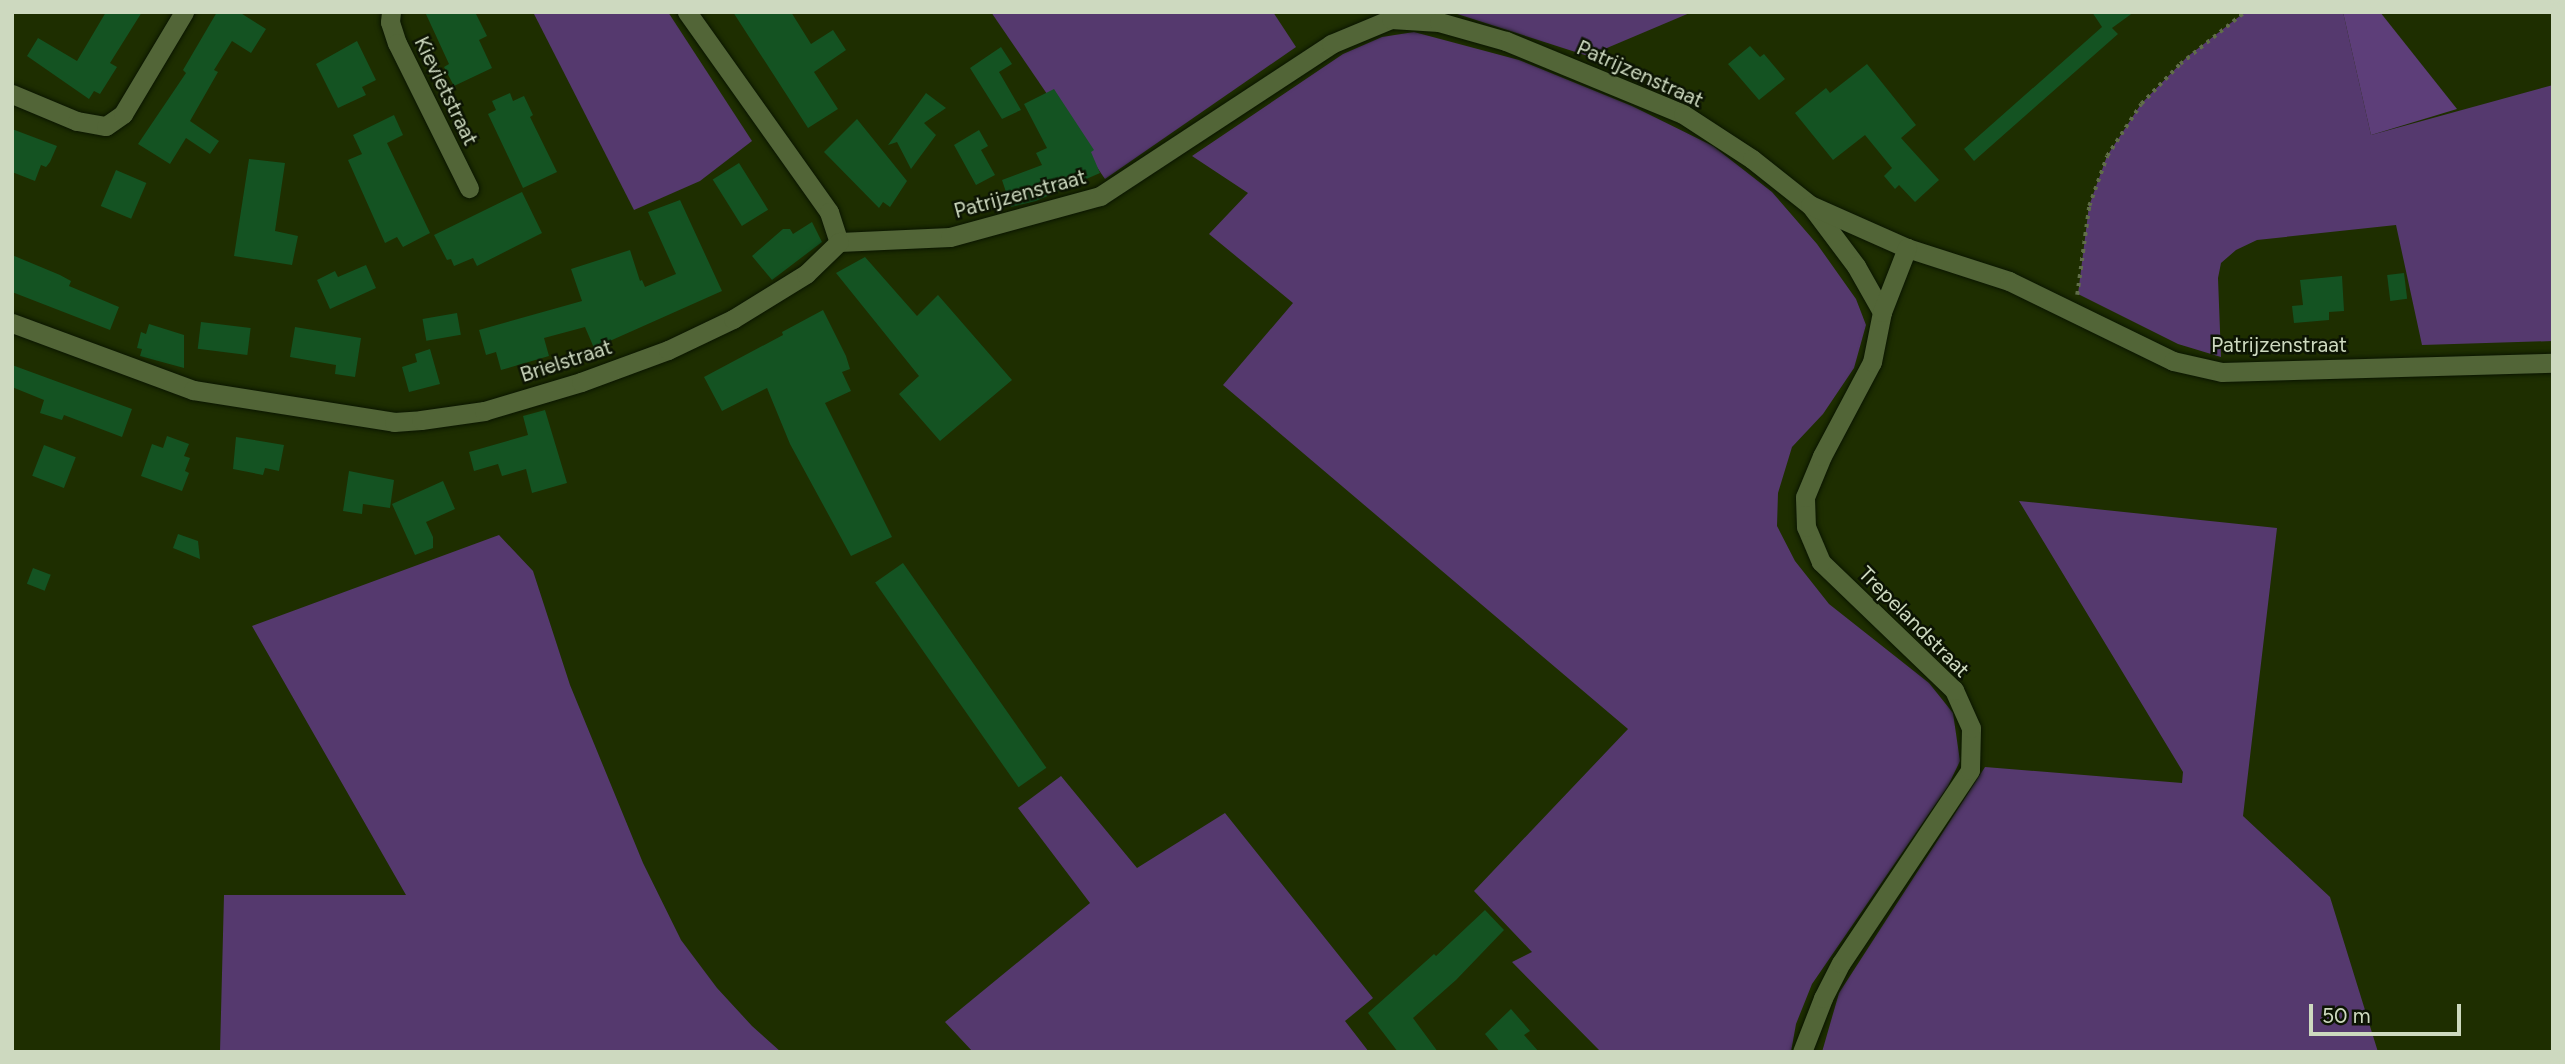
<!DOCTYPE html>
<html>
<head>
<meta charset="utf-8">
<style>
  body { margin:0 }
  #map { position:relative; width:2565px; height:1064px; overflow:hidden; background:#1e2e00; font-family:Figtree,sans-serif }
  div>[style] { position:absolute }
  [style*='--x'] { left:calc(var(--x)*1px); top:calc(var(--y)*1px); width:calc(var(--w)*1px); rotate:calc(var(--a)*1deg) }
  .green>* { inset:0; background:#55396e }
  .forest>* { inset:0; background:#5d3e79 }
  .building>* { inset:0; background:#145322; transform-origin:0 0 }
  .path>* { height:3.5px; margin-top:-1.75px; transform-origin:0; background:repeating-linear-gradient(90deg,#606e48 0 3.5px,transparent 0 8.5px) }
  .roads { filter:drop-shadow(0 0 2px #0a1500) drop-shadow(0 0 2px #0a1500) }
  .minor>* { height:19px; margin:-9.5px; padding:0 9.5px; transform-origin:9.5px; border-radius:9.5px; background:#526537 }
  span { translate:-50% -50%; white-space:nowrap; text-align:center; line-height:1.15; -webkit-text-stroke:5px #0c1403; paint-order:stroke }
  .street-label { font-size:21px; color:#cdd9bf }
  .frame { position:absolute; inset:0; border:14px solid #cdd9bf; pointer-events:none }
  .scale { position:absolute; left:2309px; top:1004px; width:152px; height:32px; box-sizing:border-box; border:4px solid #cdd9bf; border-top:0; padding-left:9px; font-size:21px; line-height:24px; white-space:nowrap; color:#cdd9bf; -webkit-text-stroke:5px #0c1403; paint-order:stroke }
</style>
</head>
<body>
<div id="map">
  <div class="green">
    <i style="clip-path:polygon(533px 12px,668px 12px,752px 141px,700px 181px,634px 210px)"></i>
    <i style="clip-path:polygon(991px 12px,1273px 12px,1296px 47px,1105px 179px)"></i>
    <i style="clip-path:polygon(1451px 12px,1692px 12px,1588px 56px)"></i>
    <i style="clip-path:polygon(2245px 12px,2343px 12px,2371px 135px,2553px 85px,2553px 341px,2422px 345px,2396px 225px,2257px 240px,2236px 250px,2221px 263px,2218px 278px,2221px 357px,2178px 344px,2078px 294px,2089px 206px,2107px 156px,2141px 104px,2187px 57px)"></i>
    <i style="clip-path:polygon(1414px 32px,1519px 60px,1632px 106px,1713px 146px,1772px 192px,1817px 244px,1856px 299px,1866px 325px,1854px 368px,1823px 414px,1792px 447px,1778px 493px,1777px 526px,1795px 561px,1829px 604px,1929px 683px,1953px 713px,1960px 761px,1948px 786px,1812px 984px,1796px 1024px,1791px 1052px,1601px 1052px,1512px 962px,1532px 952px,1474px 891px,1628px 729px,1223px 385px,1293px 303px,1209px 234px,1248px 193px,1192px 156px,1343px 54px,1382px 37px)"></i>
    <i style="clip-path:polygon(2019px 501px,2277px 528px,2243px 816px,2330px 897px,2378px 1052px,1822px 1052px,1839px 993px,1985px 767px,2182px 783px,2183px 772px)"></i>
    <i style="clip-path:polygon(499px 535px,533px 571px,570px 685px,643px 863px,681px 940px,717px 988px,752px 1026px,781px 1052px,220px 1052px,224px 895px,406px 895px,252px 626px)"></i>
    <i style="clip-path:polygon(1061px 776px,1137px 868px,1225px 813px,1373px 998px,1345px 1021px,1369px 1052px,973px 1052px,945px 1022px,1090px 903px,1018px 808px)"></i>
  </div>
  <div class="forest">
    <i style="clip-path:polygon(2343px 12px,2380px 12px,2457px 109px,2371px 135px)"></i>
  </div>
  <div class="building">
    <i style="clip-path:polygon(106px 12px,142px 12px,110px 63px,117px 67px,100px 94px,94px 91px,89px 99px,27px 56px,38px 38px,77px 61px)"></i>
    <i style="clip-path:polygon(217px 12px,239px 12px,266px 29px,251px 53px,232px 41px,214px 70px,218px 72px,190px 121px,219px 141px,210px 154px,186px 138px,170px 164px,138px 144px,186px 73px,183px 70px)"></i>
    <i style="clip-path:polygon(425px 12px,475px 12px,487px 36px,479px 40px,492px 68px,454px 86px,444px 67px,449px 64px)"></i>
    <i style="clip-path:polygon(733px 12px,791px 12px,811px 44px,833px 30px,846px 50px,814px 72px,838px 109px,808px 128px)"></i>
    <i style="clip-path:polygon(2092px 12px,2134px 12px,2112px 28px,2118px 34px,1974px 161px,1964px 149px,2102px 27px)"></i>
    <i style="clip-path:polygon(357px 41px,376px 80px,362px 87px,366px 95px,338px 108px,316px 64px)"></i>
    <i style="clip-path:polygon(1750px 46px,1760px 57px,1764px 54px,1785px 79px,1759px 100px,1728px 64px)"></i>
    <i style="clip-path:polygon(1001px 47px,1012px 64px,999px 72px,1021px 110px,1002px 119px,970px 68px)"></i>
    <i style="clip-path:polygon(1867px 64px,1916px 125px,1901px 138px,1939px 180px,1915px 202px,1899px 185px,1895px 189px,1884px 176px,1892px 168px,1865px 135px,1833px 160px,1795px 113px,1826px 88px,1830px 93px)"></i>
    <i style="clip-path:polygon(1054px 89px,1094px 150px,1091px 152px,1100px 173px,1036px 201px,1011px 207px,1002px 180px,1042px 165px,1036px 153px,1047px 148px,1024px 104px)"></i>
    <i style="clip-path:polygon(510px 93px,513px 101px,524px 96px,533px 115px,530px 117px,557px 172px,523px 188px,488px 114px,496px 110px,492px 101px)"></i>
    <i style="clip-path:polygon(926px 93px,946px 108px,924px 123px,936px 135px,911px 169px,897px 142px,888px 145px)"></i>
    <i style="clip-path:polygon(394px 115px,403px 135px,387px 143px,430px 233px,403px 247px,397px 237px,385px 243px,348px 160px,362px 154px,353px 135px)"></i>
    <i style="clip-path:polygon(857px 119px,907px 181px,890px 207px,883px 202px,879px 208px,824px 152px)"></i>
    <i style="clip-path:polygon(12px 129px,57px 146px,50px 162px,46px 167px,41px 165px,35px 181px,12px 172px)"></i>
    <i style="clip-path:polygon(979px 130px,988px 146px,981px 150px,995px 175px,976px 185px,954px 145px)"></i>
    <i style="clip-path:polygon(249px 159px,285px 163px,275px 231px,298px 236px,292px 265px,234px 256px)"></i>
    <i style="left:739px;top:163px;width:55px;height:31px;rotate:58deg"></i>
    <i style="left:116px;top:170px;width:33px;height:39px;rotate:23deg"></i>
    <i style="clip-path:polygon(522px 192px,542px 233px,477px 266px,473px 258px,454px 266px,451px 259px,447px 260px,434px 235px)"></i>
    <i style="clip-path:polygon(680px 200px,722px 291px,594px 348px,585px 327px,544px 338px,549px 356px,501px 370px,496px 352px,486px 355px,479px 330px,582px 301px,571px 269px,630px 250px,640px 281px,642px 280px,645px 287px,676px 274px,648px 212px)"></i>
    <i style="clip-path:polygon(812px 222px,822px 242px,772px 280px,752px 256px,783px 229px,790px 229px,793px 234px)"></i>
    <i style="clip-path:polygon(12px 255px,60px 275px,71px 281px,69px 286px,119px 307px,110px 330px,12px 292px)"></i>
    <i style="clip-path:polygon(865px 257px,917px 316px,938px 295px,1012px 380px,940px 441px,899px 394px,919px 376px,836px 273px)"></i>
    <i style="clip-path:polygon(366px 265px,376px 288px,330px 309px,317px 280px,335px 271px,338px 277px)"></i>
    <i style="left:2404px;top:273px;width:26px;height:17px;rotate:83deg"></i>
    <i style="clip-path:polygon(2342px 276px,2344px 311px,2329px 312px,2329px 320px,2294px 323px,2292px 306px,2303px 305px,2300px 280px)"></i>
    <i style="clip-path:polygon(823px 310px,846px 356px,850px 369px,842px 372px,851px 391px,825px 403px,892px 537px,851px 556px,790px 444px,767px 388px,722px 411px,704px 377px,783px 335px,782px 332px)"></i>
    <i style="left:457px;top:313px;width:22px;height:35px;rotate:80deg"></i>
    <i style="left:201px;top:322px;width:50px;height:27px;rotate:7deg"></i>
    <i style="clip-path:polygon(149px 324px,184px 335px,184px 368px,140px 356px,142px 349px,137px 348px,141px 332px,146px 334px)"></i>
    <i style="clip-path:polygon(295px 327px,361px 338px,355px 377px,335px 374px,336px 365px,290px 357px)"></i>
    <i style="clip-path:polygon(430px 349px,440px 384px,409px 392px,402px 367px,417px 362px,415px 354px)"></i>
    <i style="clip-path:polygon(12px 365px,132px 409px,122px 437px,64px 415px,62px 420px,40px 413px,44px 400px,12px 387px)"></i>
    <i style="clip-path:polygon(545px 410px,567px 483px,532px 493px,526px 469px,502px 476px,498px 464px,474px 471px,469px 452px,528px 435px,523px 416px)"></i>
    <i style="clip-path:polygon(167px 436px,189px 444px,184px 456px,190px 458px,185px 471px,189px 473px,182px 491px,141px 476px,152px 444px,163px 448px)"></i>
    <i style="clip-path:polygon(236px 437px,284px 445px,279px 471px,265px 468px,263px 475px,233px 469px)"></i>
    <i style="left:44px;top:445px;width:34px;height:33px;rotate:21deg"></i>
    <i style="clip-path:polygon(349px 471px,394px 480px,390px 508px,363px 504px,362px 514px,343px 511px)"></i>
    <i style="clip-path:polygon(443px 481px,455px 509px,426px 522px,433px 537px,433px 548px,415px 555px,392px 504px)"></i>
    <i style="clip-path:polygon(178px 534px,198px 541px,200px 559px,173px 548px)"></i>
    <i style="left:903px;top:563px;width:250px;height:34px;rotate:55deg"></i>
    <i style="left:33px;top:568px;width:19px;height:17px;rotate:21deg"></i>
    <i style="clip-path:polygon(1485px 910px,1504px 930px,1456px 980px,1413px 1018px,1438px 1052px,1398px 1052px,1368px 1013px,1434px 954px,1436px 956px)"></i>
    <i style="clip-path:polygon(1511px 1009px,1530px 1031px,1524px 1035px,1539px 1052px,1500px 1052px,1485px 1034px)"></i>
  </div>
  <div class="path">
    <i style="--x:2077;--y:295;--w:90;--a:-82.3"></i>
    <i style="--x:2089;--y:206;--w:53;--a:-70.2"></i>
    <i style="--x:2107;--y:156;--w:62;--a:-56.8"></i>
    <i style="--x:2141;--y:104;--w:56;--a:-45.7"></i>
    <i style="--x:2180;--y:64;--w:83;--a:-38.7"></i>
  </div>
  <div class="roads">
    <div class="minor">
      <i style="--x:391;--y:12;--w:10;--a:96"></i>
      <i style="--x:390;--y:22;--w:22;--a:72"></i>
      <i style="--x:397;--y:43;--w:162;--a:63.6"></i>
      <i style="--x:687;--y:12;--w:245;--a:54.6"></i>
      <i style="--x:829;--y:212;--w:32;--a:72"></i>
      <i style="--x:12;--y:94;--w:70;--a:22.6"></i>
      <i style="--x:77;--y:121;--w:29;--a:10"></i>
      <i style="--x:106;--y:126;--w:21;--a:-35"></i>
      <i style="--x:123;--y:114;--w:119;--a:-59.1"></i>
      <i style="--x:1811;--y:206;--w:75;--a:53.1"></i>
      <i style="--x:1856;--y:266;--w:53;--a:60.5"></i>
      <i style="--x:839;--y:242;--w:111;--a:-2.6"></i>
      <i style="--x:950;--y:237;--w:156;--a:-15.3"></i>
      <i style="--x:1100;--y:196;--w:277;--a:-33.3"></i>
      <i style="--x:1331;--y:44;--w:65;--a:-22.6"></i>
      <i style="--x:1391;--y:19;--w:48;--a:3.6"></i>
      <i style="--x:1439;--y:22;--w:70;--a:15.8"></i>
      <i style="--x:1506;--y:41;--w:191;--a:22.4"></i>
      <i style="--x:1683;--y:114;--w:82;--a:33.1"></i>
      <i style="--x:1752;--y:159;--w:74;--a:38.4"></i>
      <i style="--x:1810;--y:205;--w:106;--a:23.9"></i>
      <i style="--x:1907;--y:248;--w:107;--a:17.9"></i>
      <i style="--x:2009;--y:281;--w:182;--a:26"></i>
      <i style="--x:2173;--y:361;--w:50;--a:12.7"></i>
      <i style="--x:2222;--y:372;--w:331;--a:-1.6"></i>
      <i style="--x:12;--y:323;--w:193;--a:20.3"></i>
      <i style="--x:193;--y:390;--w:204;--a:9"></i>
      <i style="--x:394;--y:422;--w:27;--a:-4"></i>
      <i style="--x:421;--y:420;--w:64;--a:-8.1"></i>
      <i style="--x:484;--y:411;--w:101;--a:-16.6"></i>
      <i style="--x:581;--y:382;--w:93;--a:-20.2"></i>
      <i style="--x:668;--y:350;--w:72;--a:-25.5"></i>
      <i style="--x:733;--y:319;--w:86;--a:-31.7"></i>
      <i style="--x:806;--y:274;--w:46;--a:-44.1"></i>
      <i style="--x:1802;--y:1052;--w:58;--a:-68.7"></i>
      <i style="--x:1823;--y:998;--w:39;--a:-63"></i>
      <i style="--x:1841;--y:963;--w:232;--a:-56.2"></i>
      <i style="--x:1970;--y:770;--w:42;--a:-88.6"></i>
      <i style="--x:1971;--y:728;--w:42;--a:-114.1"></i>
      <i style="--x:1954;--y:690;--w:185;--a:-136.1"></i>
      <i style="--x:1821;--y:562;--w:38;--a:-113"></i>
      <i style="--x:1806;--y:527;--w:30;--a:-92"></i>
      <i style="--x:1805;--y:497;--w:44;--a:-67.5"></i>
      <i style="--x:1822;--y:456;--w:106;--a:-62"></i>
      <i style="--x:1872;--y:362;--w:51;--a:-78.7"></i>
      <i style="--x:1882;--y:312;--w:69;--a:-68.7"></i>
    </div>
  </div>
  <div class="street-label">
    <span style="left:1640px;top:74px;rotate:24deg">Patrijzenstraat</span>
    <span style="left:446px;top:91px;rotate:64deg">Kievietstraat</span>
    <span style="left:1020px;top:194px;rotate:-15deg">Patrijzenstraat</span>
    <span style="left:2279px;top:345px">Patrijzenstraat</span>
    <span style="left:566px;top:361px;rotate:-18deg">Brielstraat</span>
    <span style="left:1914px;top:622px;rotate:45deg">Trepelandstraat</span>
  </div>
  <div class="frame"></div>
  <div class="scale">50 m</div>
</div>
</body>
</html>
